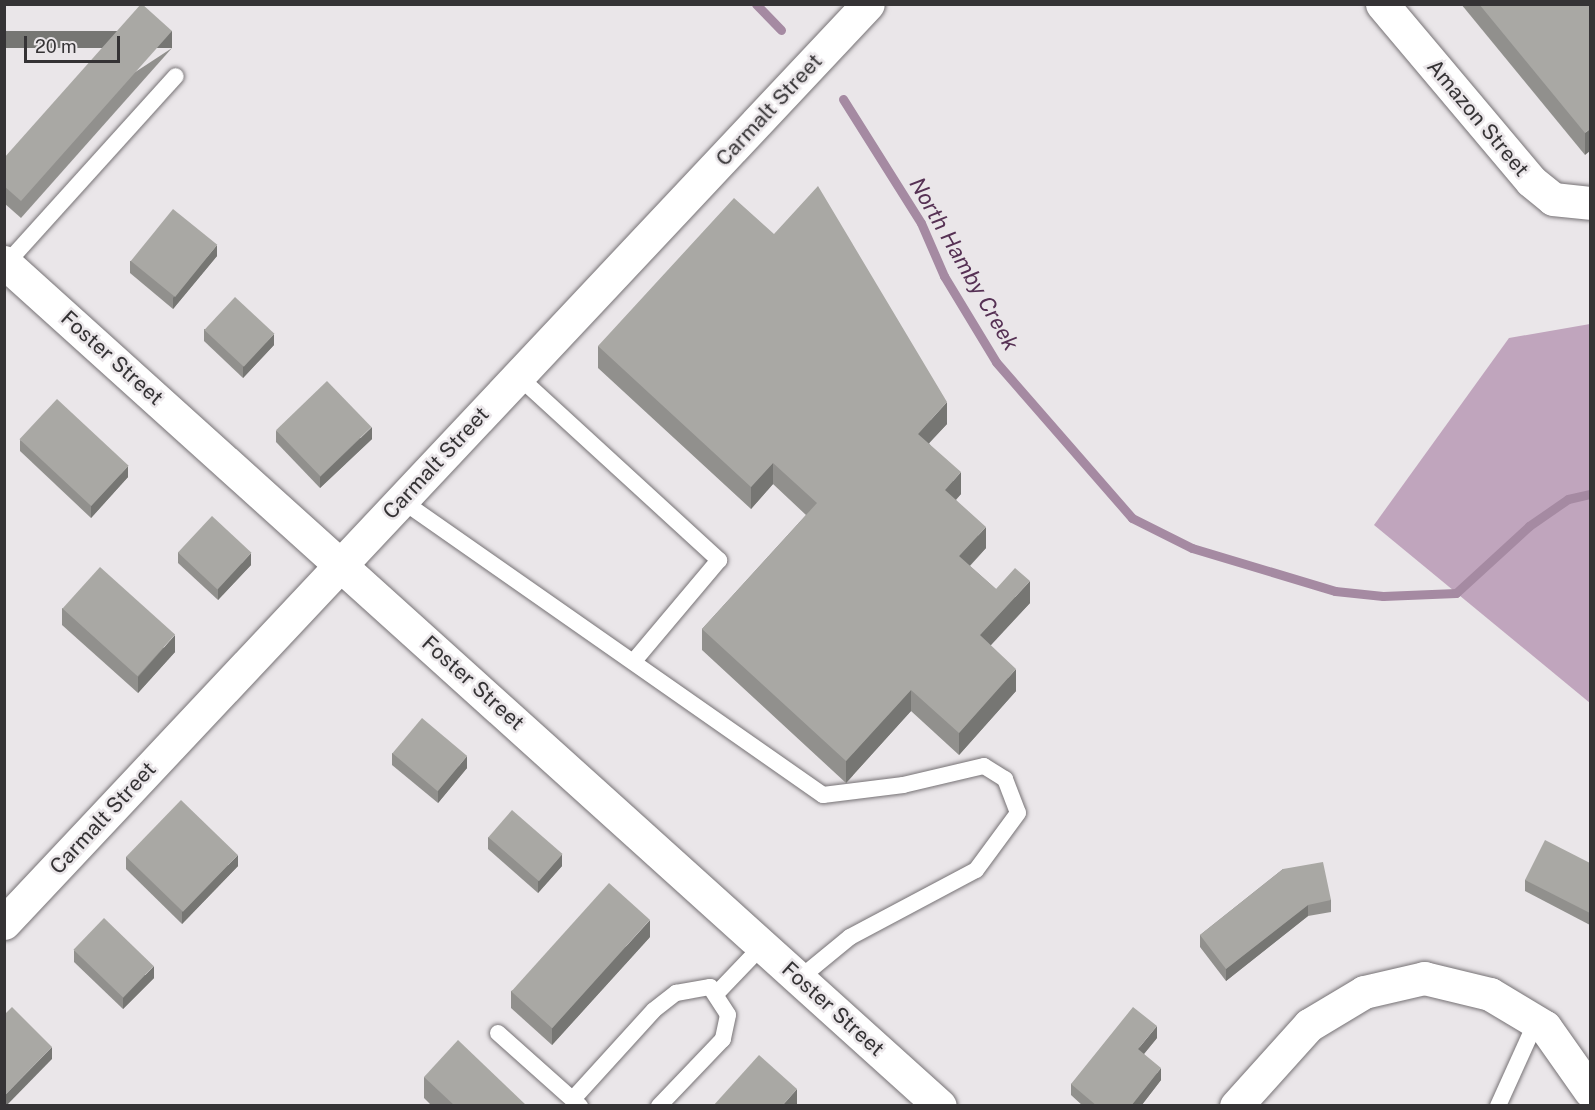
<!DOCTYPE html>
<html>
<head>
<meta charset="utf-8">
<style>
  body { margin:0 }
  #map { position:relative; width:1595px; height:1110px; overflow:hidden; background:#eae6e9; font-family:"Public Sans",sans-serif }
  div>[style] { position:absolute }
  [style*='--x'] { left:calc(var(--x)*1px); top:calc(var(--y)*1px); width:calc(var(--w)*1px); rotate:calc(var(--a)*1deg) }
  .forest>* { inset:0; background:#c0a5bd }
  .stream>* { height:9px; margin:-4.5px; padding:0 4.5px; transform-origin:4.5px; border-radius:4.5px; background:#a58aa2 }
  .roads { filter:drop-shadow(0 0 2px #767275) drop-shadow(0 0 2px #767275) }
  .service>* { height:16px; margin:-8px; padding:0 8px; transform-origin:8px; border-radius:8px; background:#fff }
  .minor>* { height:33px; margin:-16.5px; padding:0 16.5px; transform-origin:16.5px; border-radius:16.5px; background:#fff }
  .wall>* { inset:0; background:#91908d }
  .shaded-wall>* { inset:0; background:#767673; transform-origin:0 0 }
  .building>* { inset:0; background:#a9a8a4; transform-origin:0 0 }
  span { translate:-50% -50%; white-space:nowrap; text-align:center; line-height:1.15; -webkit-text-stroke:5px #eae6e9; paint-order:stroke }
  .street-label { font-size:21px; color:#353335 }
  .water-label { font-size:22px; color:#563154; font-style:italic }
  .frame { position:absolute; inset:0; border:6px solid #353335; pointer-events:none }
  .scale { position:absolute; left:24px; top:36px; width:96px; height:27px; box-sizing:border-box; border:3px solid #353335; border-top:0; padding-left:8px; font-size:18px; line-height:21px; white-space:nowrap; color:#353335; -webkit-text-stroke:4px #eae6e9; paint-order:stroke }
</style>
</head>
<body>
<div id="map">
  <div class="forest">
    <i style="clip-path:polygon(1590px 324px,1590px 703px,1374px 525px,1509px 338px)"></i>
  </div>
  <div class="stream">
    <i style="--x:756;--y:4;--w:36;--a:46"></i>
    <i style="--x:843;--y:99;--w:146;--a:57.8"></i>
    <i style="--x:921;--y:223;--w:58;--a:66.5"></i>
    <i style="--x:944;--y:276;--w:100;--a:58.8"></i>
    <i style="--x:996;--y:362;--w:207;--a:48.9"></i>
    <i style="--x:1132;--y:518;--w:67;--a:26.6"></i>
    <i style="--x:1192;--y:548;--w:149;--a:16.7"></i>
    <i style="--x:1335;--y:591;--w:48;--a:5.9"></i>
    <i style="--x:1383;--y:596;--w:73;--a:-2.4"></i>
    <i style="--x:1456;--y:593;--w:99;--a:-42.5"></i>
    <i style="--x:1529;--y:526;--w:47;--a:-34.7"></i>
    <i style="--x:1568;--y:499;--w:23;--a:-13"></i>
  </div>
  <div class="roads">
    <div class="service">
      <i style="--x:6;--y:264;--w:253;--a:-47.9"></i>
      <i style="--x:518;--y:376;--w:273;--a:42.5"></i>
      <i style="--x:719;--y:560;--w:133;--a:130.1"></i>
      <i style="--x:401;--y:500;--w:515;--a:34.96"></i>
      <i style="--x:823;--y:795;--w:81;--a:-7.1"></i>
      <i style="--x:903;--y:785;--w:83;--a:-13.2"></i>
      <i style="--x:984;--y:766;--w:25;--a:32"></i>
      <i style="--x:1005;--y:779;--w:36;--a:69"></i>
      <i style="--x:1018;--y:813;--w:71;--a:126.4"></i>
      <i style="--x:976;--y:870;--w:143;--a:152"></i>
      <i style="--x:850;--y:937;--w:65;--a:140.6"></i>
      <i style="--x:718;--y:992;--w:65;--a:-46.2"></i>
      <i style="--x:498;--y:1033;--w:110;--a:41.7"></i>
      <i style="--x:573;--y:1099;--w:120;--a:-47.7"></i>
      <i style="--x:654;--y:1010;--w:28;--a:-38"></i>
      <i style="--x:676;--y:993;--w:35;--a:-10"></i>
      <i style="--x:710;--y:987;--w:33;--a:57"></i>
      <i style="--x:728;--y:1015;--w:25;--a:102"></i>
      <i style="--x:723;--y:1039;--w:93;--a:133.7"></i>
      <i style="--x:1498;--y:1106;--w:92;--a:-65.7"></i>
    </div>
    <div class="minor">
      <i style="--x:1382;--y:4;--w:231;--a:49.9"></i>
      <i style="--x:1531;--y:181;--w:28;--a:39"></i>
      <i style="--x:1553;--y:199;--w:37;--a:6"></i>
      <i style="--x:4;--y:262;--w:1260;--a:42.04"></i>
      <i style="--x:4;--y:923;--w:1261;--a:-46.77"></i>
      <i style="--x:1236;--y:1106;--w:109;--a:-48"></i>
      <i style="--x:1309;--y:1025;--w:64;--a:-31"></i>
      <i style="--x:1364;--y:992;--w:62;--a:-13.1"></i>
      <i style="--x:1424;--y:978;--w:68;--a:13.6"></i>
      <i style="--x:1490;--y:994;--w:64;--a:31"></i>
      <i style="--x:1545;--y:1027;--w:78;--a:54.9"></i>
    </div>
  </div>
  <div class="wall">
    <i style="clip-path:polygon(1461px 4px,1590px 4px,1585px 155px)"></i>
    <i style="clip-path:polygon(172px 48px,21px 218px,4px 203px,4px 158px)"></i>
    <i style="clip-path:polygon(217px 256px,173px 309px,130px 273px,130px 261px)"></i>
    <i style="clip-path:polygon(204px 329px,274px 345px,243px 378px,204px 341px)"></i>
    <i style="clip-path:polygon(598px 346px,947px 424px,929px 443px,961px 494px,956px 500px,986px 548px,970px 566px,996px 589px,1030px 603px,990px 645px,1016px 691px,959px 755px,911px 711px,846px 783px,702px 650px,702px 629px,806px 515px,773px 484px,751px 509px,598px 368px)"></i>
    <i style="clip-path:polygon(276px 431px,372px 439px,320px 488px,276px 442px)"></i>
    <i style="clip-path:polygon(20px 440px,128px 477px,91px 518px,20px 451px)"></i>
    <i style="clip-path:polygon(178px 552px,251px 565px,218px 600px,178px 563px)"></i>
    <i style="clip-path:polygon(62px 608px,175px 652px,138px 693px,62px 625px)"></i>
    <i style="clip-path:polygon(392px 753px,467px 768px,438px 803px,392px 765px)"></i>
    <i style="clip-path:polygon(488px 837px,562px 866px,538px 893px,488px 849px)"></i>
    <i style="clip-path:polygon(126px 857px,238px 866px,182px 924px,126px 869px)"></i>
    <i style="clip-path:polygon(1590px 863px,1590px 925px,1525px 891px,1525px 880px)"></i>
    <i style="clip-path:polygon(1283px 869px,1331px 900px,1331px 912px,1308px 916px,1226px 981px,1200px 947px,1200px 935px)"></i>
    <i style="clip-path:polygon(650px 937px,552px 1045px,511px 1008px,511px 991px)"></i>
    <i style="clip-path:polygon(74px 950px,154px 978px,123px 1009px,74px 962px)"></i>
    <i style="clip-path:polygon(1157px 1038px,1144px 1054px,1161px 1080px,1141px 1106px,1083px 1106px,1071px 1095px,1071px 1084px)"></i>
    <i style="clip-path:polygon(424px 1077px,527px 1106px,432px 1106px,424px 1098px)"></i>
  </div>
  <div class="shaded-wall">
    <i style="left:172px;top:31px;width:17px;height:227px;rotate:90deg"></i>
    <i style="clip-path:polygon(1590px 129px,1590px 151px,1585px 155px,1585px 133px)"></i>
    <i style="clip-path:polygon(217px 245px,217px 256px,173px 309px,173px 298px)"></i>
    <i style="clip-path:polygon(274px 334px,274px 345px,243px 378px,243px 366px)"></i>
    <i style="clip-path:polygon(947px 402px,947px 424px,918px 455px,918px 434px)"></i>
    <i style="clip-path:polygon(372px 427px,372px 439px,320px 488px,320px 477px)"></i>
    <i style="clip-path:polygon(773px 463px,773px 484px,751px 509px,751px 487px)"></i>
    <i style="clip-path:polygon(128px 466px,128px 477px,91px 518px,91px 506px)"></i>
    <i style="clip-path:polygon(961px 472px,961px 494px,945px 511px,945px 490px)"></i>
    <i style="clip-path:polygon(986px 527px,986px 548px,959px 577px,959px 556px)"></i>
    <i style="clip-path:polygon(251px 553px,251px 565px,218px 600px,218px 589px)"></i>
    <i style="clip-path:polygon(1030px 581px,1030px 603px,980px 657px,980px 635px)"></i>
    <i style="clip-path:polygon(175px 635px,175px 652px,138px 693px,138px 677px)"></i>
    <i style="clip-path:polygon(1016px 669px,1016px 691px,959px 755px,959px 733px)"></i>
    <i style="clip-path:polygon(911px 690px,911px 711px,846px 783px,846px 761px)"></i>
    <i style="clip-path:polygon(467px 756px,467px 768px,438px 803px,438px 791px)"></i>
    <i style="clip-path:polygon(562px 854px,562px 866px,538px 893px,538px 881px)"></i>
    <i style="clip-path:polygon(238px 855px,238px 866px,182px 924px,182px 912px)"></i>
    <i style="clip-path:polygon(1308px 905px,1308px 916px,1226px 981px,1226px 969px)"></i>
    <i style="clip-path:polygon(650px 920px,650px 937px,552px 1045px,552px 1028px)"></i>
    <i style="clip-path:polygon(154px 966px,154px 978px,123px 1009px,123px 998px)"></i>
    <i style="clip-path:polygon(1157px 1026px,1157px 1038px,1138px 1061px,1138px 1049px)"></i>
    <i style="clip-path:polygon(52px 1047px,52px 1059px,6px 1106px,4px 1106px,4px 1096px)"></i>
    <i style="clip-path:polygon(1161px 1068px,1161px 1080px,1141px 1106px,1131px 1106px)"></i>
    <i style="clip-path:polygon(797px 1089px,797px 1106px,782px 1106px)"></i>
  </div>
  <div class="building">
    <i style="clip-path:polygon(141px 4px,142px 4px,172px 31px,21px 201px,4px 186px,4px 158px)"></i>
    <i style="clip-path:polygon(1479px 4px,1590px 4px,1590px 129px,1585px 133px)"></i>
    <i style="clip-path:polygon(818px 186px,947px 402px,918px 434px,961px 472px,945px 490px,986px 527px,959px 556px,996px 589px,1015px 568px,1030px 581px,980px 635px,1016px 669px,959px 733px,911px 690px,846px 761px,702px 629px,817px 503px,773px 463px,751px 487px,598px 346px,734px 198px,774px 234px)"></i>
    <i style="left:173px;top:209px;width:57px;height:67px;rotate:39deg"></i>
    <i style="left:235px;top:297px;width:54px;height:45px;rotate:43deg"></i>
    <i style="left:327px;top:381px;width:64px;height:71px;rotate:46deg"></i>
    <i style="left:57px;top:399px;width:98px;height:55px;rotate:43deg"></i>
    <i style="left:212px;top:516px;width:54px;height:50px;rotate:43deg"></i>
    <i style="left:100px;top:567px;width:101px;height:56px;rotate:42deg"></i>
    <i style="left:422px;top:718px;width:59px;height:46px;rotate:40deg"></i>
    <i style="left:181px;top:800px;width:79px;height:79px;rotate:44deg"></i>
    <i style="left:512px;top:810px;width:67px;height:36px;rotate:41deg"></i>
    <i style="clip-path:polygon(1545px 840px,1590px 863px,1590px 913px,1525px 880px)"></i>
    <i style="clip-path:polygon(1323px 862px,1331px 900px,1308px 905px,1226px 969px,1200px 935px,1283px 869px)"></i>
    <i style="left:609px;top:883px;width:55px;height:146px;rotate:42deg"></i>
    <i style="left:104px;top:918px;width:69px;height:44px;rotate:44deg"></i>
    <i style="clip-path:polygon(12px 1007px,52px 1047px,4px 1096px,4px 1015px)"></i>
    <i style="clip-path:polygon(1133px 1007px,1157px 1026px,1138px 1049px,1161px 1068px,1131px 1106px,1097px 1106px,1071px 1084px)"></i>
    <i style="clip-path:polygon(458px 1040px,527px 1106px,455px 1106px,424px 1077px)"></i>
    <i style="clip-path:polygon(759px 1055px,797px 1089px,782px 1106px,713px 1106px)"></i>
  </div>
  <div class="street-label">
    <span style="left:769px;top:110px;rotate:-47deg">Carmalt Street</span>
    <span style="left:1478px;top:118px;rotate:50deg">Amazon Street</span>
    <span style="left:112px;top:358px;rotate:42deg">Foster Street</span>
    <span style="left:436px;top:463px;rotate:-47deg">Carmalt Street</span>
    <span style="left:473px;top:683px;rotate:42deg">Foster Street</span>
    <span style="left:103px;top:818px;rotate:-47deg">Carmalt Street</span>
    <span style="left:833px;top:1009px;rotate:42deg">Foster Street</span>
  </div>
  <div class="water-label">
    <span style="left:964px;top:264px;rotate:60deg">North Hamby Creek</span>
  </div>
  <div class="frame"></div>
  <div class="scale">20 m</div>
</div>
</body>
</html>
